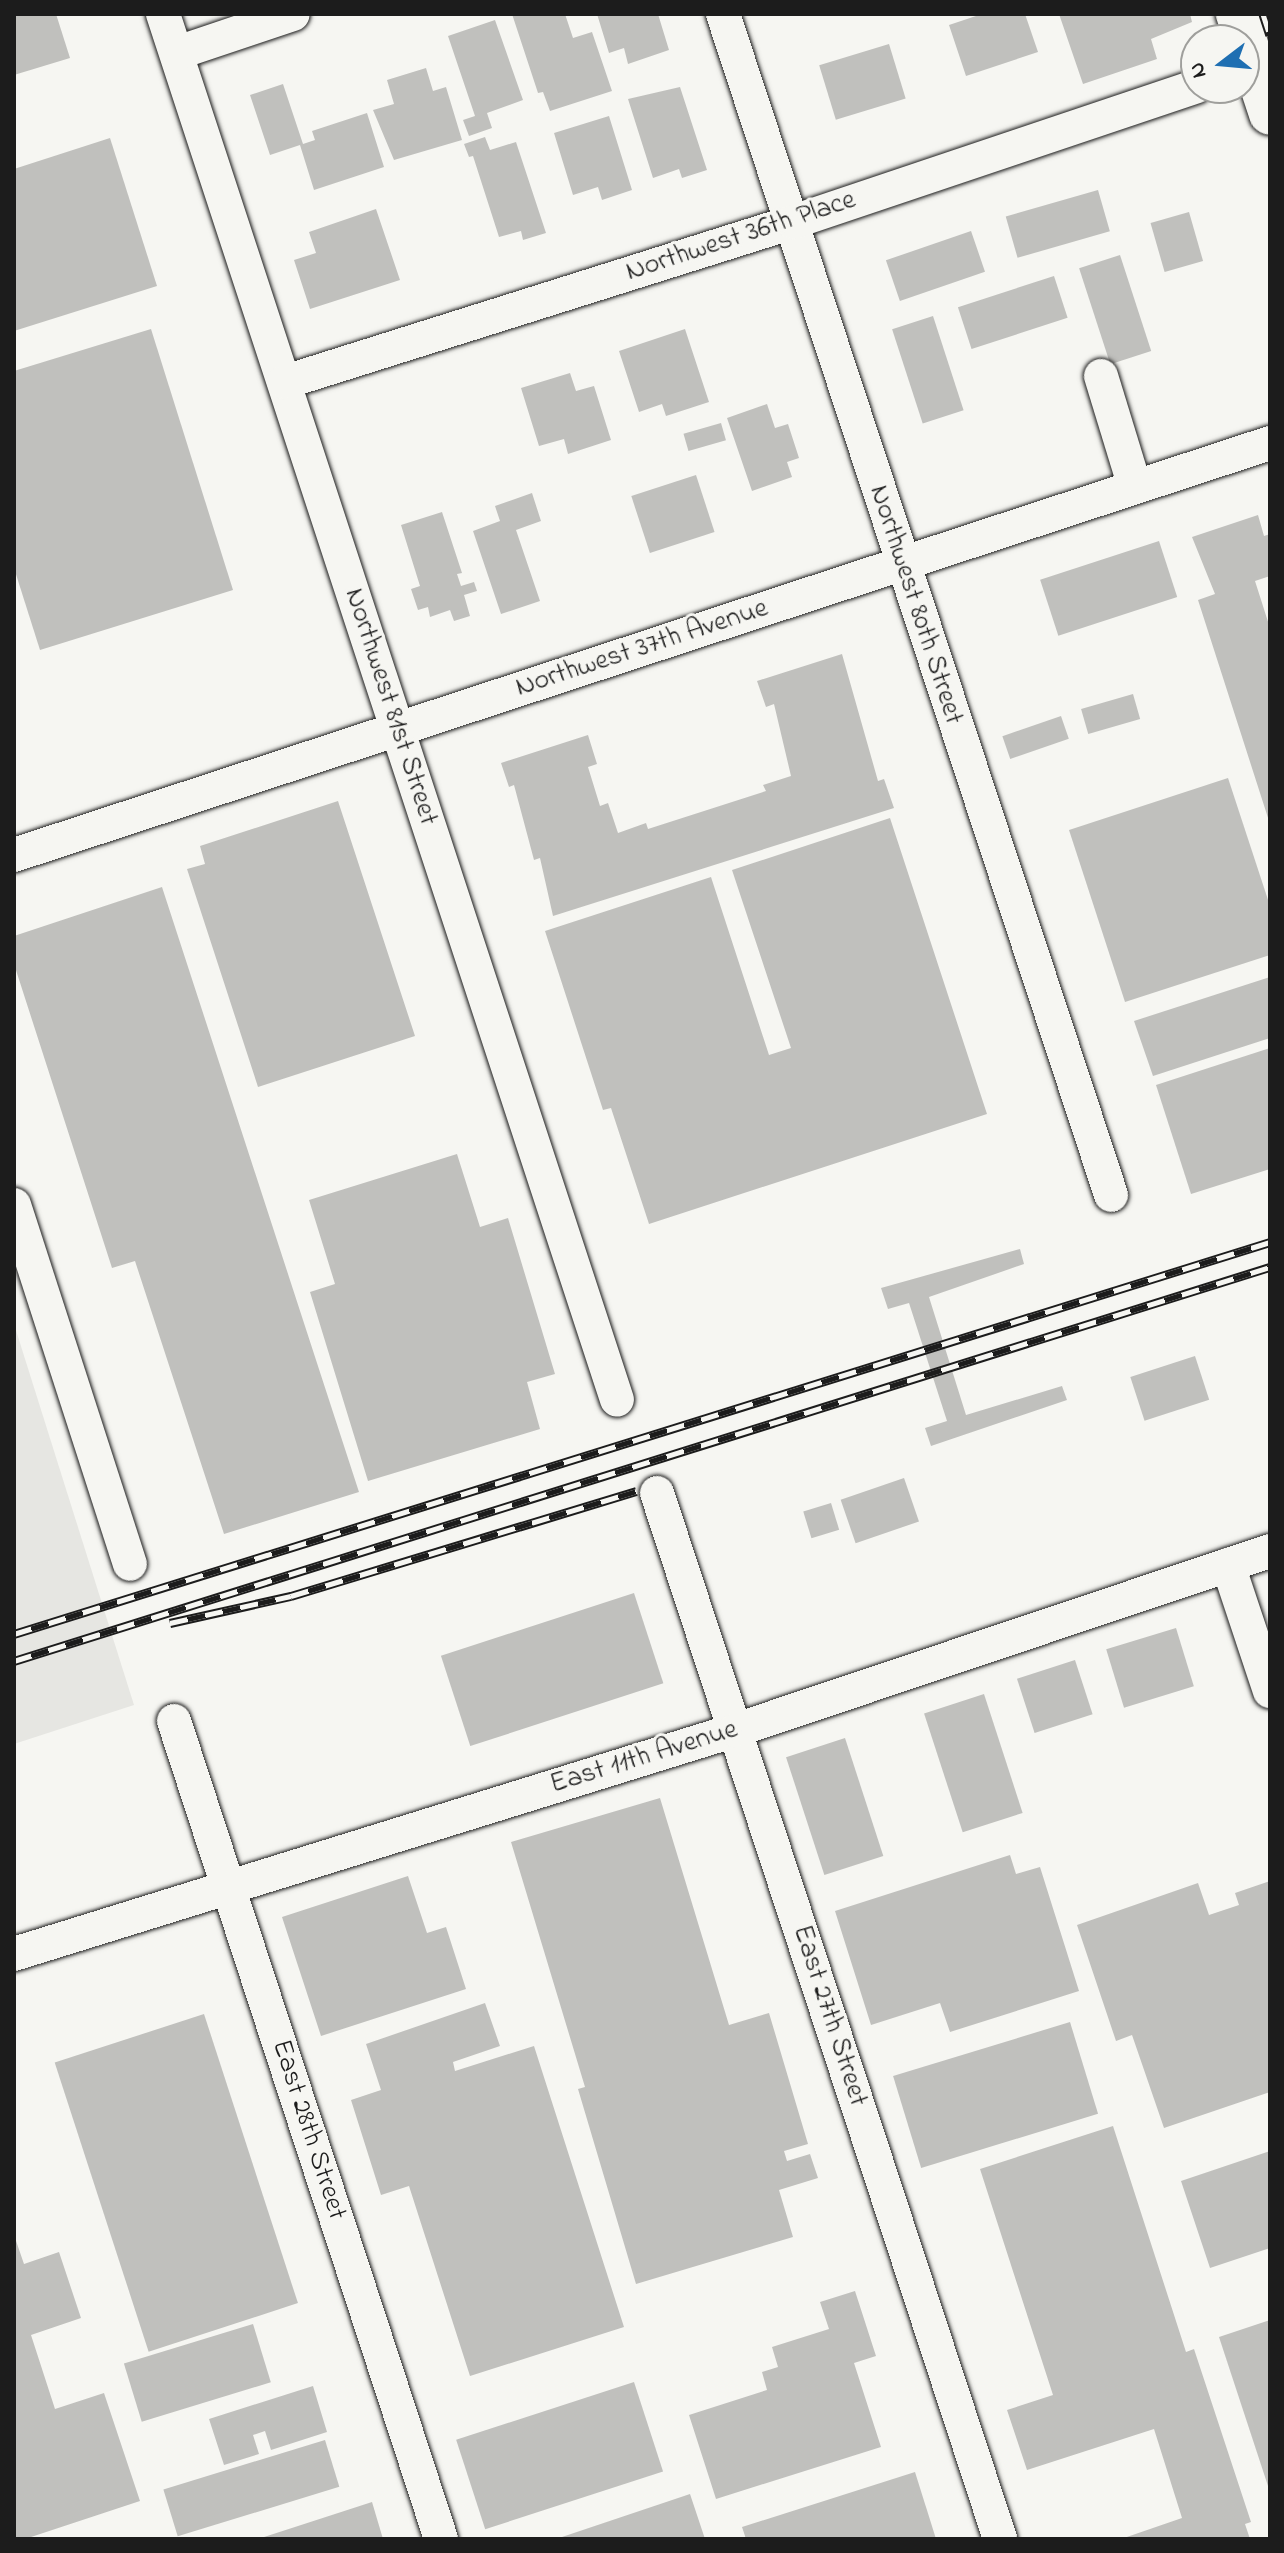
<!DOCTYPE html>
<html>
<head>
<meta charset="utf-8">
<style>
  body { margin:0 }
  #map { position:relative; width:1284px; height:2553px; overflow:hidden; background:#f6f6f2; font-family:"Indie Flower",sans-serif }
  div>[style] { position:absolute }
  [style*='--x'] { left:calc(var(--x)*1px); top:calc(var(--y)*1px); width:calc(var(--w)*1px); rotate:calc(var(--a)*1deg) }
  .built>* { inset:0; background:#e6e6e2 }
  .building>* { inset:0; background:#c0c0bd; transform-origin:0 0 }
  .roads { filter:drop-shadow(0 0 2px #1c1c1c) drop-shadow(0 0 2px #1c1c1c) }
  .minor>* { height:34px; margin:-17px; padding:0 17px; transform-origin:17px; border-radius:17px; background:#f6f6f2 }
  .major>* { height:42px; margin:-21px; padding:0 21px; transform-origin:21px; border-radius:21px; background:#f6f6f2 }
  .rail>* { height:9px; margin-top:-4.5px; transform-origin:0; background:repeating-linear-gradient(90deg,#f6f6f2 0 18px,#1c1c1c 0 36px); box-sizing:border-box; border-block:2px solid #1c1c1c }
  span { translate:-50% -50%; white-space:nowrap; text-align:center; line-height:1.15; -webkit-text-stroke:6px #f6f6f2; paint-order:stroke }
  .street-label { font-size:28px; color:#1c1c1c }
  .frame { position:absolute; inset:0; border:16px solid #1c1c1c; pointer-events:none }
  .north { position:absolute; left:1180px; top:24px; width:80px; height:80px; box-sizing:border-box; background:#f6f6f2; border:2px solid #9f9f9c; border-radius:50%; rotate:254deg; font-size:22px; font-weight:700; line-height:32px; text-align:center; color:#1c1c1c }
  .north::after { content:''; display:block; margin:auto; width:28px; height:36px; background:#1f6fb2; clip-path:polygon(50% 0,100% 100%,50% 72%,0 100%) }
</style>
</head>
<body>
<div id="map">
  <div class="built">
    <i style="clip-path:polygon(14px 1324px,134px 1705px,14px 1744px)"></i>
  </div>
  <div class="building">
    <i style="clip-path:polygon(14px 14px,56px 14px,70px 58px,14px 75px)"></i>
    <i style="clip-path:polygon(512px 14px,565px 14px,573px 38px,592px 32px,612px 91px,550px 111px,543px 92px,538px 93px)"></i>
    <i style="clip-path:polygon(597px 14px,658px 14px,669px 50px,628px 64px,624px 48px,609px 53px)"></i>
    <i style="clip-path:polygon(982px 14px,1025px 14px,1038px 52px,966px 76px,949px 25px)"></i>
    <i style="clip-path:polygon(1059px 14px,1190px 14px,1192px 22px,1151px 39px,1157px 59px,1083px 84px)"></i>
    <i style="clip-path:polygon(495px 20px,523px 100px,487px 113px,492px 128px,469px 136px,463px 120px,475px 116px,448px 36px)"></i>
    <i style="left:889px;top:44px;width:57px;height:73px;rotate:73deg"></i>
    <i style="clip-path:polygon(426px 68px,433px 91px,446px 87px,462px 140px,394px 160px,373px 110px,394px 104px,387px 80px)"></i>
    <i style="clip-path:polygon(283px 84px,303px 144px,315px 140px,312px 131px,367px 113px,384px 167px,314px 190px,300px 145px,270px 155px,250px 95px)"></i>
    <i style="clip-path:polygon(680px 87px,707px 170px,682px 178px,679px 169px,653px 178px,628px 99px)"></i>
    <i style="clip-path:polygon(609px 116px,632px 190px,602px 200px,598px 187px,573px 195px,554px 133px)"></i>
    <i style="clip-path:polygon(485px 137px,490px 150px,516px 142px,546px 233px,523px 240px,521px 231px,499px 237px,473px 156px,469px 157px,464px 144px)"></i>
    <i style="clip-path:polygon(110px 138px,157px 286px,14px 331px,14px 169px)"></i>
    <i style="left:1098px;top:190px;width:43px;height:96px;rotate:74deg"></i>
    <i style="clip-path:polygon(376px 209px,400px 280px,310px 309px,294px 260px,316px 253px,309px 232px)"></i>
    <i style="left:1189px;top:212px;width:51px;height:40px;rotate:74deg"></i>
    <i style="left:971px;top:231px;width:43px;height:90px;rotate:71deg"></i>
    <i style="left:1120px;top:255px;width:101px;height:43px;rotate:72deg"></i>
    <i style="left:1054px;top:276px;width:44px;height:101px;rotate:72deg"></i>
    <i style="left:933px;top:316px;width:99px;height:43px;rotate:72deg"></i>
    <i style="clip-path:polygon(151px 329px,233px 590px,40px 650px,14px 568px,14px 371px)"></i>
    <i style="clip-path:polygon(685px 329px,709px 402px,666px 416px,662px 404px,639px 412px,619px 351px)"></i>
    <i style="clip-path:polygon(570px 373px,576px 391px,594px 386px,611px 440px,568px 454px,564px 439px,539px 446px,521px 388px)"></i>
    <i style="clip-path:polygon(767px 404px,775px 428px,788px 424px,799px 458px,787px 462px,792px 477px,752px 491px,727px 418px)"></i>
    <i style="left:721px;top:423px;width:18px;height:39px;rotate:74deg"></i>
    <i style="left:696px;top:475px;width:60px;height:68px;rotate:72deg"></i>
    <i style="clip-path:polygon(532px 493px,541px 521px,516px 530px,540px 601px,501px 614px,473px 531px,500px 521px,495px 506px)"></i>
    <i style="clip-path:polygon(442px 512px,462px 573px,457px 574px,461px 586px,474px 582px,477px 591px,464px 595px,470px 616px,454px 621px,450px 610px,430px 617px,428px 607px,418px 610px,411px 589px,420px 586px,401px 525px)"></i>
    <i style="clip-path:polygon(1258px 515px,1264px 536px,1270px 534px,1270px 576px,1255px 581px,1270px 628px,1269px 821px,1198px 600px,1215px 594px,1192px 537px)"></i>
    <i style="left:1159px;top:541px;width:59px;height:125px;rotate:72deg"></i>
    <i style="clip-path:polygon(842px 654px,878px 781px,884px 779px,894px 808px,553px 916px,540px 858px,534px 860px,514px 785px,509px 787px,501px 763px,588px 735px,597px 764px,588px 767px,600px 806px,608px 803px,618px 833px,646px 823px,648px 829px,766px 791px,763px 785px,791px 776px,774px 704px,766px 707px,757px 681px)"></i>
    <i style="left:1133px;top:694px;width:26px;height:54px;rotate:74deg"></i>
    <i style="left:1061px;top:716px;width:24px;height:62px;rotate:71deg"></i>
    <i style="clip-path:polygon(1228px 778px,1270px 906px,1270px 955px,1125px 1002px,1069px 830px)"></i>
    <i style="clip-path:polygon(338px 801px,415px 1036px,258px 1087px,187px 869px,205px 864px,200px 846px)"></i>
    <i style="clip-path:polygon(890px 818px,987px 1114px,649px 1224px,611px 1108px,603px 1110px,545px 931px,711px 877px,769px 1055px,791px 1048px,732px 870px)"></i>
    <i style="clip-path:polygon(162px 887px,359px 1492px,224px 1534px,135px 1261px,112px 1268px,14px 964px,14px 936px)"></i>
    <i style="clip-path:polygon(1270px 977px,1270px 1038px,1153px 1076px,1134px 1021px)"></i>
    <i style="clip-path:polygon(1270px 1048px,1270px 1169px,1191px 1194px,1156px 1085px)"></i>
    <i style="clip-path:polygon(457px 1154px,480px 1227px,508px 1218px,555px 1374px,527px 1382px,540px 1429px,368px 1481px,310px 1292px,335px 1284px,309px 1200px)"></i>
    <i style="clip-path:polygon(1020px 1249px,1024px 1264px,929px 1297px,966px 1415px,1062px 1386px,1067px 1400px,931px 1446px,925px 1428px,947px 1421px,909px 1303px,888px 1309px,881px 1288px)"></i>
    <i style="left:1195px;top:1356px;width:46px;height:68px;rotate:72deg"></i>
    <i style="left:904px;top:1478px;width:46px;height:67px;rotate:71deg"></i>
    <i style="left:831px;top:1503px;width:28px;height:29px;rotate:73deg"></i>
    <i style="left:634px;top:1593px;width:95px;height:203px;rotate:72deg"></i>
    <i style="left:1176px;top:1628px;width:61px;height:73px;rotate:73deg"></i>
    <i style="left:1075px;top:1660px;width:57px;height:61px;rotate:72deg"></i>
    <i style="left:984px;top:1694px;width:125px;height:63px;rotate:72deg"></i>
    <i style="left:845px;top:1738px;width:124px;height:62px;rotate:72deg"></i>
    <i style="clip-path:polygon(660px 1798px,729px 2025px,769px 2013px,808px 2144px,784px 2151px,787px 2161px,810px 2154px,818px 2178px,779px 2190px,793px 2237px,636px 2284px,578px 2089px,585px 2087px,511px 1842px)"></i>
    <i style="clip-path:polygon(1010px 1855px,1016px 1874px,1040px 1867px,1079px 1991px,950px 2032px,940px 2003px,871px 2025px,835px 1911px)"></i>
    <i style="clip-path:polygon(408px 1876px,427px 1933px,446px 1927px,466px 1989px,321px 2036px,282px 1917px)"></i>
    <i style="clip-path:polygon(1270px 1881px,1270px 2092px,1164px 2128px,1132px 2035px,1116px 2041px,1077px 1925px,1198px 1883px,1209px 1915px,1239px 1905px,1235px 1893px)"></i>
    <i style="clip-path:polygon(485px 2003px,500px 2046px,453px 2062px,455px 2071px,534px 2046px,624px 2327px,470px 2376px,409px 2186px,381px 2195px,351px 2100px,381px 2090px,366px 2044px)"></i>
    <i style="left:204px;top:2014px;width:304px;height:157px;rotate:72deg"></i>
    <i style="left:1070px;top:2022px;width:96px;height:185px;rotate:73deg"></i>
    <i style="clip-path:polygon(1113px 2126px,1186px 2352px,1194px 2349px,1251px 2522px,1245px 2524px,1250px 2539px,1121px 2539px,1182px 2518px,1154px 2429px,1027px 2470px,1007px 2410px,1053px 2395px,980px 2169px)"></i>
    <i style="clip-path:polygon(1270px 2151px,1270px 2248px,1210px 2268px,1181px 2181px)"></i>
    <i style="clip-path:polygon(14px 2235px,24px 2264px,59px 2252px,81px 2318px,31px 2335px,55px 2409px,104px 2393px,140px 2501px,25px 2539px,14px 2539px)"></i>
    <i style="clip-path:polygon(855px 2291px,876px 2356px,854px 2363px,881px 2447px,716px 2499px,689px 2415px,767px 2390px,762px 2372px,778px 2367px,772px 2347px,829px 2329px,820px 2302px)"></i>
    <i style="clip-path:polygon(1270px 2320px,1270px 2489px,1269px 2489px,1219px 2337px)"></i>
    <i style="left:253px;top:2324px;width:61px;height:135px;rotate:73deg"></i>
    <i style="left:634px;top:2382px;width:94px;height:187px;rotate:72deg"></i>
    <i style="clip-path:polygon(313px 2386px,327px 2432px,271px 2450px,265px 2431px,253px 2435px,259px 2454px,224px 2465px,209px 2419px)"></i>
    <i style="left:325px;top:2440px;width:49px;height:169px;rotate:73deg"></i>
    <i style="clip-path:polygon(915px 2472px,936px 2539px,746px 2539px,742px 2527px)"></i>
    <i style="clip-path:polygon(690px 2494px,705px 2539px,559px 2539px,559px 2538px)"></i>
    <i style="clip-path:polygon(372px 2502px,383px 2539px,261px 2539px,261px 2538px)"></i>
  </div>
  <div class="roads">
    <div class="minor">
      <i style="--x:163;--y:14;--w:1458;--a:71.86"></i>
      <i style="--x:723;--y:14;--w:1243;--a:71.81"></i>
      <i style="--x:177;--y:53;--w:122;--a:-18.6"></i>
      <i style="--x:1101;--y:376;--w:116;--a:73"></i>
      <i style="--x:285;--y:382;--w:533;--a:-17.48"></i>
      <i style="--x:793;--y:222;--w:425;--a:-18.6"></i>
      <i style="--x:14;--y:855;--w:1322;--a:-18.16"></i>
      <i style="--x:14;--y:1205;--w:377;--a:72.1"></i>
      <i style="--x:657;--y:1493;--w:1101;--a:71.84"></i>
      <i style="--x:1228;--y:1565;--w:133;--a:71.6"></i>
      <i style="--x:174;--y:1721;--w:860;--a:71.92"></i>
      <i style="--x:14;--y:1954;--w:756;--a:-17.24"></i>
      <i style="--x:736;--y:1730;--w:563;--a:-18.53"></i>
    </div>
    <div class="major">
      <i style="--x:1237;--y:14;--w:105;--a:71.7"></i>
    </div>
  </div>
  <div class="rail">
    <i style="--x:1263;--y:14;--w:22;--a:72"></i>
    <i style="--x:170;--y:1623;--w:124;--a:-12.6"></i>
    <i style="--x:291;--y:1596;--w:361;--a:-16.9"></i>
    <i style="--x:14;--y:1634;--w:1316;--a:-17.33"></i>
    <i style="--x:14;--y:1661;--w:1316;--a:-17.42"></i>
  </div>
  <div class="street-label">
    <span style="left:741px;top:237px;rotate:-18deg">Northwest 36th Place</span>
    <span style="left:915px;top:605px;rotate:72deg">Northwest 80th Street</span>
    <span style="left:642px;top:649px;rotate:-18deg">Northwest 37th Avenue</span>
    <span style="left:390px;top:707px;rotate:72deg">Northwest 81st Street</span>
    <span style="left:644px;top:1758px;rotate:-17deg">East 11th Avenue</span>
    <span style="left:829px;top:2016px;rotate:72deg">East 27th Street</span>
    <span style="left:308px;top:2130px;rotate:72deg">East 28th Street</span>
  </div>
  <div class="frame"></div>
  <div class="north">N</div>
</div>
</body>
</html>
